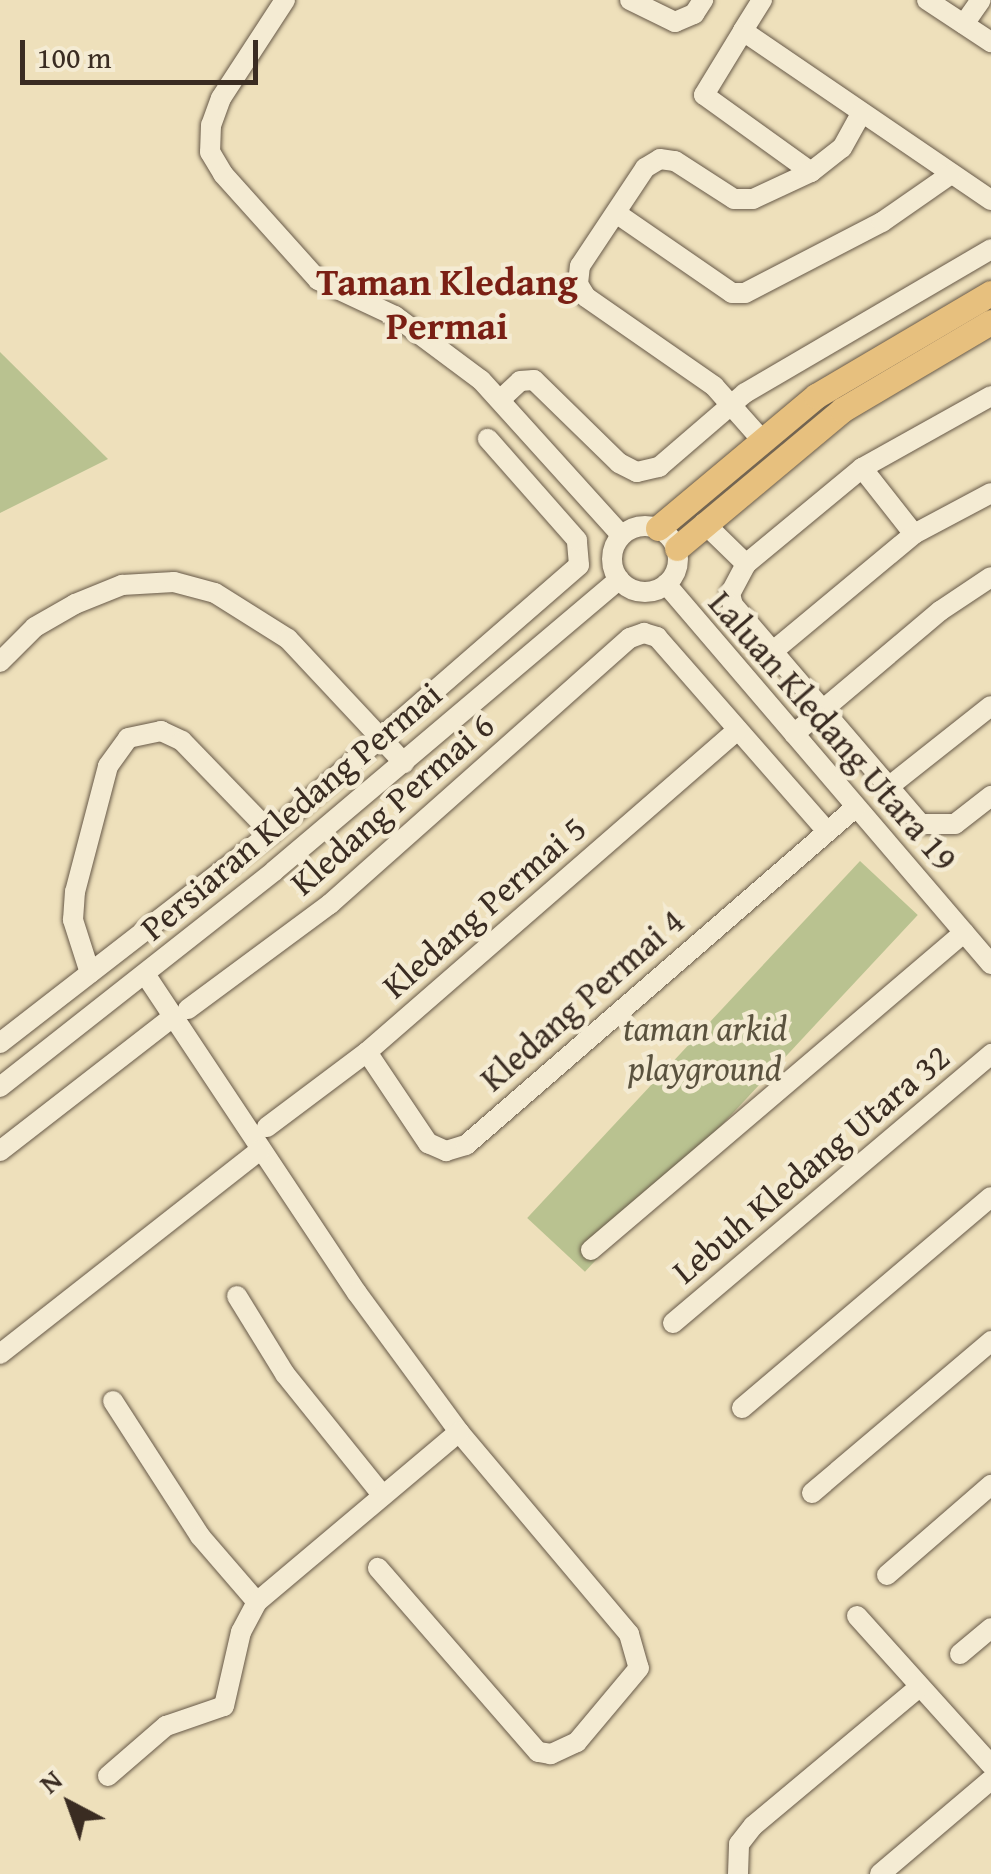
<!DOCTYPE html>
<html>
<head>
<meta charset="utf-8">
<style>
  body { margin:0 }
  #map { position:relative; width:991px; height:1874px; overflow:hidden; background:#eee0bb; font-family:"Gentium Book Plus",serif }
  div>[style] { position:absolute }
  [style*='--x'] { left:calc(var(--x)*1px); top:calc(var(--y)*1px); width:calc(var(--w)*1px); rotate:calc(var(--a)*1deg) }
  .green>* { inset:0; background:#b9c290; transform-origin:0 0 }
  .roads { filter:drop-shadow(0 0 2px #675948) drop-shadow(0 0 2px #675948) }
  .minor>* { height:20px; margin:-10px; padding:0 10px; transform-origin:10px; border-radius:10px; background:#f4ebd3 }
  .minor>.ring { margin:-10px; padding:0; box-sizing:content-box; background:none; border:20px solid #f4ebd3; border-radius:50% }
  .major>* { height:25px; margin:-12.5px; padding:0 12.5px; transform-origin:12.5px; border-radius:12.5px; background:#e7c07e }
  span { translate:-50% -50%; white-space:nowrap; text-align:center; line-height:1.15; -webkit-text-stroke:9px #f4ebd3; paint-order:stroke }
  .street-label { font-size:35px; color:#3a2c22 }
  .park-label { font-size:35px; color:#5a523e; font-style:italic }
  .neighbourhood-label { font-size:38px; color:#7a1f14; font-weight:700 }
  .north { position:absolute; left:20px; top:1754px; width:100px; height:100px; -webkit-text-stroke:8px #f4ebd3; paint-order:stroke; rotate:319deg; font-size:28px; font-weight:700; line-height:40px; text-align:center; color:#3a2c22 }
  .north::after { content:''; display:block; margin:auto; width:35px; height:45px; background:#3a2c22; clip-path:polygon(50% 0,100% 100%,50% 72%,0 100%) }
  .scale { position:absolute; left:20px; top:40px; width:238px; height:45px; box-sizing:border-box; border:5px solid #3a2c22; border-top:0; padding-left:12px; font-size:30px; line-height:35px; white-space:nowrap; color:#3a2c22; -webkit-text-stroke:8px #f4ebd3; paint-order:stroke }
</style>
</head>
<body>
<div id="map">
  <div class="green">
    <i style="clip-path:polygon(0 352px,108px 459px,0 513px)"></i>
    <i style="left:860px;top:861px;width:79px;height:488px;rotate:43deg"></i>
  </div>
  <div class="roads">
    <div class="minor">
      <i style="--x:285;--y:0;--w:117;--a:123.1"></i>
      <i style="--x:221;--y:98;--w:29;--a:110"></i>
      <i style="--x:211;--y:125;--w:27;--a:92"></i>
      <i style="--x:210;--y:152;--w:26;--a:59"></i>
      <i style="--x:223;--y:174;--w:142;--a:48.1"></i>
      <i style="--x:318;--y:280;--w:85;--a:25.1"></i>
      <i style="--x:395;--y:316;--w:107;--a:36.7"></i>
      <i style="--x:481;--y:380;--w:209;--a:47.9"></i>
      <i style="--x:630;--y:0;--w:50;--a:26.1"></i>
      <i style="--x:675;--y:22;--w:21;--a:-23"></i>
      <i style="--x:694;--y:14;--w:17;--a:-57"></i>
      <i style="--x:762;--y:0;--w:36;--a:122"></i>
      <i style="--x:743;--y:31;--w:300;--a:34.3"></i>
      <i style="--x:927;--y:0;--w:77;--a:33.3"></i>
      <i style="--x:964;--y:24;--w:29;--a:-55"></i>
      <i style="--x:743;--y:31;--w:75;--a:121.4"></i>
      <i style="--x:704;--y:95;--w:132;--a:35.7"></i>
      <i style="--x:616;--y:213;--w:141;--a:34.6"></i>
      <i style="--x:732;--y:293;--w:13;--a:0"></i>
      <i style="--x:745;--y:293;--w:154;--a:-27.4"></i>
      <i style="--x:882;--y:222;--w:84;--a:-34.8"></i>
      <i style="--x:991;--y:396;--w:148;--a:150.8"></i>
      <i style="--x:862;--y:468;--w:151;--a:140.4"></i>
      <i style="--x:746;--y:564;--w:34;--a:118"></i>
      <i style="--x:730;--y:594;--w:11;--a:75"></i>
      <i style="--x:733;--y:605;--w:289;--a:49.4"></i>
      <i style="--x:921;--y:824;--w:34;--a:0"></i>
      <i style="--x:955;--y:824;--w:46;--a:-37.9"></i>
      <i style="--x:501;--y:399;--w:26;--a:-43"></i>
      <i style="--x:520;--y:381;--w:14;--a:-4"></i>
      <i style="--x:534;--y:380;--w:119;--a:44.3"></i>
      <i style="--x:619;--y:463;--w:20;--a:27"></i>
      <i style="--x:637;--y:472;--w:23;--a:-13"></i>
      <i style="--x:659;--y:467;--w:113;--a:-40.7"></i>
      <i style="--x:745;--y:393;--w:285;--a:-30.3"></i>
      <i style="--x:761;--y:439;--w:71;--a:-131.6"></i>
      <i style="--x:714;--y:386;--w:156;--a:-145.2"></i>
      <i style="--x:586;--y:297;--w:15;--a:-122"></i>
      <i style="--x:578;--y:284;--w:18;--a:-84"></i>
      <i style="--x:580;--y:266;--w:118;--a:-56.4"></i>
      <i style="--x:645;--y:168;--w:17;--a:-31"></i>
      <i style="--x:660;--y:159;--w:15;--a:8"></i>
      <i style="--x:675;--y:161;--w:70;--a:32.8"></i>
      <i style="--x:734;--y:199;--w:19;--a:0"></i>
      <i style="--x:753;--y:199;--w:64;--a:-25"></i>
      <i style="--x:811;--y:172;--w:39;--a:-38"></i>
      <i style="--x:842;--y:148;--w:39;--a:-61"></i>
      <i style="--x:862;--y:468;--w:84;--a:51.8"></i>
      <i style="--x:704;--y:523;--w:59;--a:44.3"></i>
      <i class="ring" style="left:612px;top:526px;width:46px;height:46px"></i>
      <i style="--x:666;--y:584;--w:500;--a:49.46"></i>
      <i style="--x:772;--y:652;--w:185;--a:-39.7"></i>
      <i style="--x:914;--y:534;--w:87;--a:-28"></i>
      <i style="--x:0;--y:662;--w:49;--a:-45"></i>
      <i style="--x:35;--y:627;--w:46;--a:-29.9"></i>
      <i style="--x:75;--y:604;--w:51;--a:-22"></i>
      <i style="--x:122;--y:585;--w:52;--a:-3.3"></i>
      <i style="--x:174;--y:582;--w:42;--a:15"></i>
      <i style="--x:215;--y:593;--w:86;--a:32.2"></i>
      <i style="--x:288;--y:639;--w:170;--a:46.9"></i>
      <i style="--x:794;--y:734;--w:191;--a:-40.1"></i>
      <i style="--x:940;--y:611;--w:61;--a:-33.7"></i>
      <i style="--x:887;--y:788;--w:132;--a:-38.3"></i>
      <i style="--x:90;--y:973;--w:56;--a:-107.8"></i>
      <i style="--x:73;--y:920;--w:28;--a:-86"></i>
      <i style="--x:75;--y:892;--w:130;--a:-75.3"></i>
      <i style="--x:108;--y:766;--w:34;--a:-54"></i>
      <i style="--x:128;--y:738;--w:34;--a:-12"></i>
      <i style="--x:161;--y:731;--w:23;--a:25"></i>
      <i style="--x:182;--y:741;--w:128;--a:45.9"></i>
      <i style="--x:145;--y:974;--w:383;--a:56.4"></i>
      <i style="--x:357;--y:1293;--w:172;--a:53.7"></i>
      <i style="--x:459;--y:1432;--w:264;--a:49.9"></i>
      <i style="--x:629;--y:1634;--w:35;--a:74"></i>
      <i style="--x:639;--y:1668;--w:97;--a:130"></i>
      <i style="--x:577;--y:1742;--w:29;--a:155"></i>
      <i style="--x:551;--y:1754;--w:13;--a:-171"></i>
      <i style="--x:538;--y:1752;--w:244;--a:-131"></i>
      <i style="--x:188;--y:1009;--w:177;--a:-36.5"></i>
      <i style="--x:330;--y:904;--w:401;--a:-41.6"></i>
      <i style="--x:630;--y:638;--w:15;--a:-20"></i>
      <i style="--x:644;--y:633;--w:14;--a:17"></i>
      <i style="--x:657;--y:637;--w:258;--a:48.8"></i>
      <i style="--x:0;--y:1043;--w:343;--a:-37.8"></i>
      <i style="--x:271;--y:833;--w:408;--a:-41"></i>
      <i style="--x:579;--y:565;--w:25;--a:-95"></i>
      <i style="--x:577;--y:540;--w:135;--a:-131.4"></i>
      <i style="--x:367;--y:1052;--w:110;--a:56.2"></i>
      <i style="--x:428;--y:1143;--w:20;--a:24"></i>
      <i style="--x:446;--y:1151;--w:21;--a:-17"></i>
      <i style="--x:466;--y:1145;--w:516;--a:-40.91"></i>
      <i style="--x:0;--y:1087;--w:349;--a:-38.2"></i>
      <i style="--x:274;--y:871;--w:452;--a:-40.2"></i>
      <i style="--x:267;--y:1127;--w:125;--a:-36.9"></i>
      <i style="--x:367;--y:1052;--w:491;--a:-41"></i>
      <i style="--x:0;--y:1151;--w:219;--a:-37.8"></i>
      <i style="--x:591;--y:1250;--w:490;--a:-40.4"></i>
      <i style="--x:237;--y:1296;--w:92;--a:58.4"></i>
      <i style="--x:285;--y:1374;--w:156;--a:51.2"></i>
      <i style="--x:673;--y:1323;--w:417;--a:-40.2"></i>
      <i style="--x:0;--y:1354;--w:330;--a:-38.1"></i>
      <i style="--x:113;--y:1401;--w:161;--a:57.2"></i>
      <i style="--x:200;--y:1536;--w:87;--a:49.2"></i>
      <i style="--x:742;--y:1408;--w:326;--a:-40.3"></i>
      <i style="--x:812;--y:1493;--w:235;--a:-40.3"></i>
      <i style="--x:887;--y:1575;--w:138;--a:-40.9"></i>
      <i style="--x:857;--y:1616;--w:200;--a:48"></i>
      <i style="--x:960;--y:1654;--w:40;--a:-40"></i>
      <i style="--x:108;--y:1776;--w:77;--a:-40.8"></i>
      <i style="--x:166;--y:1726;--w:61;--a:-19"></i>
      <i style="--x:224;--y:1706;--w:76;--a:-77.1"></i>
      <i style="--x:241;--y:1632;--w:34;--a:-62"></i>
      <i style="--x:257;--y:1602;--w:264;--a:-40.1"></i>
      <i style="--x:738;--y:1874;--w:30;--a:-88"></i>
      <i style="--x:739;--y:1844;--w:23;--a:-52"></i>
      <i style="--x:753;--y:1826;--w:217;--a:-39.9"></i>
      <i style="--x:880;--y:1874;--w:145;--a:-40.3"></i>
    </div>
    <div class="major">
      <i style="--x:658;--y:528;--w:206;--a:-39.9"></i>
      <i style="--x:816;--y:396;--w:203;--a:-30.5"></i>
      <i style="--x:677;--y:548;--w:215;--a:-39.9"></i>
      <i style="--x:842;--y:410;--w:173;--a:-30.6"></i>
    </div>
  </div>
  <div class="street-label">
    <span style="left:833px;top:731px;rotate:49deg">Laluan Kledang Utara 19</span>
    <span style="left:392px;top:804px;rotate:-41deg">Kledang Permai 6</span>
    <span style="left:291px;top:811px;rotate:-40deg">Persiaran Kledang Permai</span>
    <span style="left:484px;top:907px;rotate:-41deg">Kledang Permai 5</span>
    <span style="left:582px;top:1000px;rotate:-41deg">Kledang Permai 4</span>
    <span style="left:811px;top:1164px;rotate:-40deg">Lebuh Kledang Utara 32</span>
  </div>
  <div class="park-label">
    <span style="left:705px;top:1048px">taman arkid<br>playground</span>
  </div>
  <div class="neighbourhood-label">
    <span style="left:447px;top:304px">Taman Kledang<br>Permai</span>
  </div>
  <div class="north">N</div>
  <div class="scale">100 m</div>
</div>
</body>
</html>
